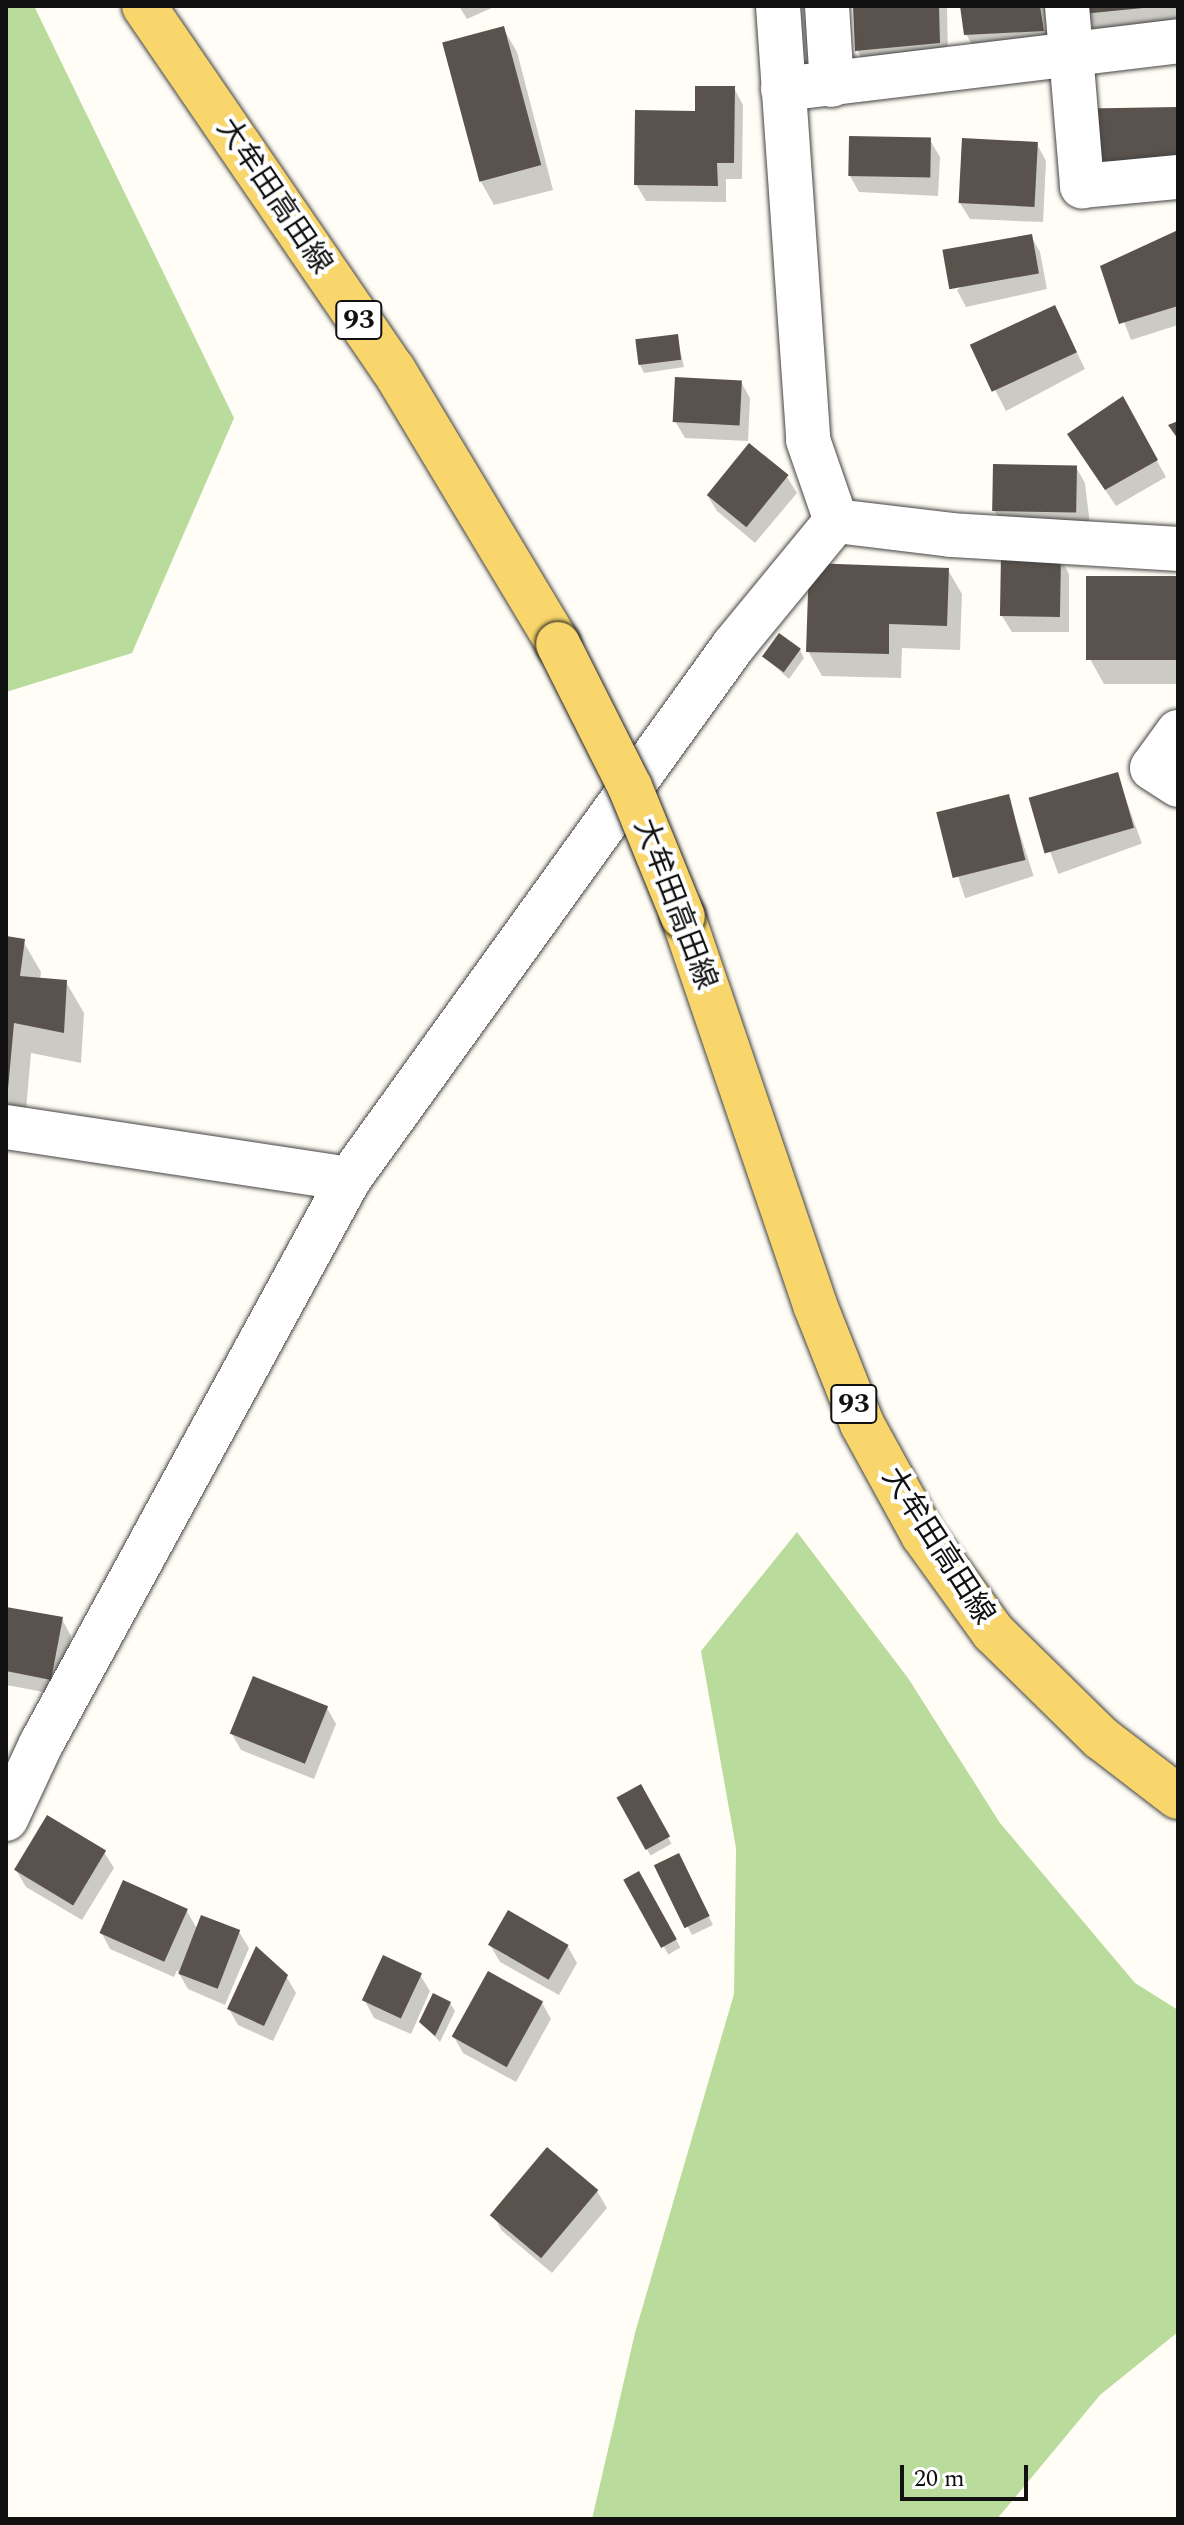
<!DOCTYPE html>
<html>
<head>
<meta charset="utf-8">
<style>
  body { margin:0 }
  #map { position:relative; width:1184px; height:2525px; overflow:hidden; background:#fffdf5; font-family:Spectral,"Noto Sans JP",serif }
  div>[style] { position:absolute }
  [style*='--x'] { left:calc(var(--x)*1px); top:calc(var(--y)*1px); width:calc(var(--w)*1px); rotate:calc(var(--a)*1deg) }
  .forest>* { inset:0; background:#b9dc9c }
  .shadow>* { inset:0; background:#0003; transform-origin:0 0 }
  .building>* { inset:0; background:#5a524d; transform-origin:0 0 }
  .roads { filter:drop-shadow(0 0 2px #444) drop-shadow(0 0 2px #444) }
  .minor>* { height:44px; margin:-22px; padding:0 22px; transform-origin:22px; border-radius:22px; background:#fff }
  .major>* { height:44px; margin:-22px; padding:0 22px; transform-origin:22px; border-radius:22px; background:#f9d66b }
  .bridges { filter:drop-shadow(0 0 2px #222) drop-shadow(0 0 2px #222) }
  .major-bridge>* { height:44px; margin:-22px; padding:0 22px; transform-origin:22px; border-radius:22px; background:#f9d66b }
  span { translate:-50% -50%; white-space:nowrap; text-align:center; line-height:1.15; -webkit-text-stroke:8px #fff; paint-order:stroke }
  .shield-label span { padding:2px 6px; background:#fff; border:2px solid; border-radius:6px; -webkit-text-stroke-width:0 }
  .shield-label { font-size:28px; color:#111; font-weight:700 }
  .street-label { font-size:30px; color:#111 }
  .frame { position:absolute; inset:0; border:8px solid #111; pointer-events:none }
  .scale { position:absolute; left:900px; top:2465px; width:128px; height:36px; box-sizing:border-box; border:4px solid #111; border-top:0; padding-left:10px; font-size:24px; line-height:28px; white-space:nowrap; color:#111; -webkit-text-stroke:6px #fff; paint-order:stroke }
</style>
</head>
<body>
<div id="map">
  <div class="forest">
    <i style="clip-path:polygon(6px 6px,34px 6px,234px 418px,132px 653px,6px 692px)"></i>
    <i style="clip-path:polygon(797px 1532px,908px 1678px,1000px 1823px,1135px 1983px,1178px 2010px,1178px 2332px,1100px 2395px,997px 2519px,592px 2519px,635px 2333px,734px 1994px,736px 1848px,701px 1651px)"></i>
  </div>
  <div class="shadow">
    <i style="clip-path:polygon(459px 6px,496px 6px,467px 19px)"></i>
    <i style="clip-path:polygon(855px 6px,947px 6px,948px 59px,867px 67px,857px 50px)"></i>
    <i style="clip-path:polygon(962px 6px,1046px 6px,1052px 47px,975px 50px,966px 34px)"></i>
    <i style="clip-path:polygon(1084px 6px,1178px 6px,1178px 22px,1094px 30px)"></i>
    <i style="clip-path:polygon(503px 28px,517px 52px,553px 190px,494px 205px,480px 180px)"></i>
    <i style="clip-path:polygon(734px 88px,743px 105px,742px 179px,726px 179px,726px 202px,646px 201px,636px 184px,697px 113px)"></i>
    <i style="clip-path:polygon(930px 140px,940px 157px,938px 196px,859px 192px,850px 176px)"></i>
    <i style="clip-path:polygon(1037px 144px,1046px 161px,1043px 222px,970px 219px,960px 203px)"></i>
    <i style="clip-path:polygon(1178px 233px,1178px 325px,1131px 340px,1103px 267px)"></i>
    <i style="clip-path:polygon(1031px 236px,1040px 252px,1047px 289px,966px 307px,957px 290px)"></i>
    <i style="clip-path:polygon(1063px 324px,1085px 369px,1006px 411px,975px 351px)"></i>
    <i style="clip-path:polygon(677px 336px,684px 367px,644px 373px,640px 365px)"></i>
    <i style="clip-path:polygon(741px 382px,750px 398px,748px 441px,685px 438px,675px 421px)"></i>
    <i style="clip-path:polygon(1122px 399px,1166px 477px,1116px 506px,1079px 451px)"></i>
    <i style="clip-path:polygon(1076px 467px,1085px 483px,1090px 525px,1004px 527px,994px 510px)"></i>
    <i style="clip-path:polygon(787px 477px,797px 493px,755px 543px,717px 511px,707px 495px)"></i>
    <i style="clip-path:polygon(1060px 558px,1069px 574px,1069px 632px,1012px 632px,1002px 616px)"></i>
    <i style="clip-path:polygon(948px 570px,962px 594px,960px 650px,902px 648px,901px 678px,822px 676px,808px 651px)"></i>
    <i style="clip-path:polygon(1178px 578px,1178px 684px,1104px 684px,1090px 659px)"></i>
    <i style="clip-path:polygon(800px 650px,804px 658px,789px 679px,764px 657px)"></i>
    <i style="left:1117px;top:775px;width:73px;height:89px;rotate:70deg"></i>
    <i style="left:1008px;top:797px;width:83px;height:72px;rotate:72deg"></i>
    <i style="clip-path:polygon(6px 938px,23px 941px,41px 972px,40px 980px,66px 982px,84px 1013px,81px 1063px,31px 1053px,25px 1121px,6px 1118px)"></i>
    <i style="clip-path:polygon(6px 1609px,62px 1619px,71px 1636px,60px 1695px,6px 1685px)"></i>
    <i style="clip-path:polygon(327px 1708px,336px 1724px,314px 1779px,241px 1750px,232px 1734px)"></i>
    <i style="left:640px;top:1787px;width:65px;height:24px;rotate:61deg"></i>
    <i style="clip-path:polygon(104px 1852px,114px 1868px,82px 1920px,26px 1887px,16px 1870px)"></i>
    <i style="clip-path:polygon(683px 1863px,713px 1925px,692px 1935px,657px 1866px)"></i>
    <i style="left:638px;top:1874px;width:85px;height:14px;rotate:60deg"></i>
    <i style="clip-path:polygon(187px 1911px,197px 1929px,239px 1932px,249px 1948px,225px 2005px,188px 1989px,177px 1970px,174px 1977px,110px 1949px,101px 1932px)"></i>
    <i style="clip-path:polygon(490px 1945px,568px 1947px,577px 1963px,559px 1995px,500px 1962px)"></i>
    <i style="clip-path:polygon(420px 1975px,430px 1991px,411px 2034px,374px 2018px,365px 2001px)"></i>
    <i style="clip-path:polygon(286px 1976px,296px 1993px,273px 2041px,238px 2025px,229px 2009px)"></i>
    <i style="clip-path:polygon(450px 2003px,455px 2011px,440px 2042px,421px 2022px)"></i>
    <i style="clip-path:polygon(542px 2003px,551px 2019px,516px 2082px,463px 2053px,454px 2037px)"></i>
    <i style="clip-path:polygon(597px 2191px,607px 2208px,552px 2273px,502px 2231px,493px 2215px)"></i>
  </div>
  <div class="building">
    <i style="clip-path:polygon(853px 6px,939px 6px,940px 43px,855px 51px)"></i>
    <i style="clip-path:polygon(960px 6px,1040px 6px,1044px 31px,964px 35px)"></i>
    <i style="clip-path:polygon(1082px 6px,1143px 6px,1143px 8px,1082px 14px)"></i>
    <i style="left:504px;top:26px;width:144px;height:64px;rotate:75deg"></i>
    <i style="clip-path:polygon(695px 86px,735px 86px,734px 163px,717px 163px,718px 186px,634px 185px,635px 110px,695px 111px)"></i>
    <i style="left:1177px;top:107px;width:53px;height:88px;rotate:89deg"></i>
    <i style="left:849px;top:136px;width:82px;height:40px;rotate:1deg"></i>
    <i style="left:962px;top:138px;width:76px;height:65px;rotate:3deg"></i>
    <i style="clip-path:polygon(1178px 230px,1178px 306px,1119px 324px,1100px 266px)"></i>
    <i style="left:1032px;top:234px;width:40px;height:91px;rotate:80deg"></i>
    <i style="left:1055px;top:305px;width:52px;height:94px;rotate:65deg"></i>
    <i style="left:678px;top:334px;width:26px;height:43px;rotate:83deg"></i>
    <i style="left:675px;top:377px;width:67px;height:45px;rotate:3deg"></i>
    <i style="clip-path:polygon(1123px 396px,1158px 460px,1105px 490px,1067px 434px)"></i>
    <i style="clip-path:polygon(1178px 421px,1178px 439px,1168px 425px)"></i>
    <i style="left:749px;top:443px;width:51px;height:67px;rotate:39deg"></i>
    <i style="left:993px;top:464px;width:84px;height:47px;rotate:1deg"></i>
    <i style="left:1001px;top:555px;width:60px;height:61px;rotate:1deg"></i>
    <i style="clip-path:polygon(809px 563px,949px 568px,947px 626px,889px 624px,889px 654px,806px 652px)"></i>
    <i style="left:1086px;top:576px;width:92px;height:84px"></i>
    <i style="left:779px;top:633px;width:27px;height:29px;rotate:36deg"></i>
    <i style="left:1118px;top:772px;width:58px;height:93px;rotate:74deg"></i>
    <i style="left:1009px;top:794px;width:68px;height:75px;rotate:76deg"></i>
    <i style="clip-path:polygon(6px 936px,25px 939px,20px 976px,67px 980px,64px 1033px,14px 1023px,8px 1089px)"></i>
    <i style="clip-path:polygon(6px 1607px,63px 1617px,51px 1680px,6px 1671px)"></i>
    <i style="left:253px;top:1676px;width:81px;height:62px;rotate:22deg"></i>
    <i style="left:641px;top:1784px;width:60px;height:28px;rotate:61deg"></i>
    <i style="left:47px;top:1815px;width:69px;height:64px;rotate:31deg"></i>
    <i style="left:679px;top:1853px;width:70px;height:28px;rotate:64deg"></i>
    <i style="left:639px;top:1871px;width:78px;height:18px;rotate:61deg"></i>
    <i style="left:123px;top:1880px;width:71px;height:58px;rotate:24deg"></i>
    <i style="left:508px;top:1910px;width:70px;height:40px;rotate:30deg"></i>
    <i style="left:201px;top:1915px;width:42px;height:63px;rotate:21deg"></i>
    <i style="clip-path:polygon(256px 1946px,288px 1975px,264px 2026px,227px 2009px)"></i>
    <i style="left:383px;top:1955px;width:43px;height:50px;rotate:25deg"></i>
    <i style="left:488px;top:1971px;width:63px;height:75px;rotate:29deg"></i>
    <i style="clip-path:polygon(433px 1993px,451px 2002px,435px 2036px,419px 2022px)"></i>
    <i style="left:547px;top:2147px;width:67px;height:89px;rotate:40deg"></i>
  </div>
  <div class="roads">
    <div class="minor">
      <i style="--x:778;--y:6;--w:435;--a:86"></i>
      <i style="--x:808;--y:440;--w:86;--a:70.9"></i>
      <i style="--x:827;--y:6;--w:79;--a:86.4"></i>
      <i style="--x:1067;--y:6;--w:181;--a:85.2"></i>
      <i style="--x:1082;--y:186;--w:96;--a:-5.4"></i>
      <i style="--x:783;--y:89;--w:398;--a:-6.9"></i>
      <i style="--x:836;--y:521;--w:116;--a:6.9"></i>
      <i style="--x:951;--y:535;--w:227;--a:3.5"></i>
      <i style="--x:1178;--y:732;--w:44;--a:125.8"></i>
      <i style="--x:1152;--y:768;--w:31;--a:33"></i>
      <i style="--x:6;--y:1127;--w:347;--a:8.6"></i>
      <i style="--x:6;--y:1819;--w:83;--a:-65"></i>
      <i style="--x:41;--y:1744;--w:643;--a:-61.4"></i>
      <i style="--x:349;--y:1179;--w:658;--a:-54.21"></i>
      <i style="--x:734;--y:645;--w:161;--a:-50.6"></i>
    </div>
    <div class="major">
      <i style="--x:144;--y:6;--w:440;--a:55.6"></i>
      <i style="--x:393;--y:369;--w:321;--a:59"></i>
      <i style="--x:683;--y:917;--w:410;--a:71.2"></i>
      <i style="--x:815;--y:1305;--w:128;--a:68.4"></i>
      <i style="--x:862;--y:1424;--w:127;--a:61.2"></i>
      <i style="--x:923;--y:1535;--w:120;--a:54.2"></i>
      <i style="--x:993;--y:1632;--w:151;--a:44.5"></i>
      <i style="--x:1101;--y:1738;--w:97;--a:37.5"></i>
    </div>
  </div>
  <div class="bridges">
    <div class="major-bridge">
      <i style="--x:558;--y:644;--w:160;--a:63.3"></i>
      <i style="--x:630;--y:787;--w:140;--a:67.8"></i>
    </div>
  </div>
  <div class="shield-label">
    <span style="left:359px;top:320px">93</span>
    <span style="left:854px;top:1404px">93</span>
  </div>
  <div class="street-label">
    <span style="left:274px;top:196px;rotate:56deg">大牟田高田線</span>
    <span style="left:675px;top:904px;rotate:69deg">大牟田高田線</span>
    <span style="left:938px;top:1546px;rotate:57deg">大牟田高田線</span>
  </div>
  <div class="frame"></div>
  <div class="scale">20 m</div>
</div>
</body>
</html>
